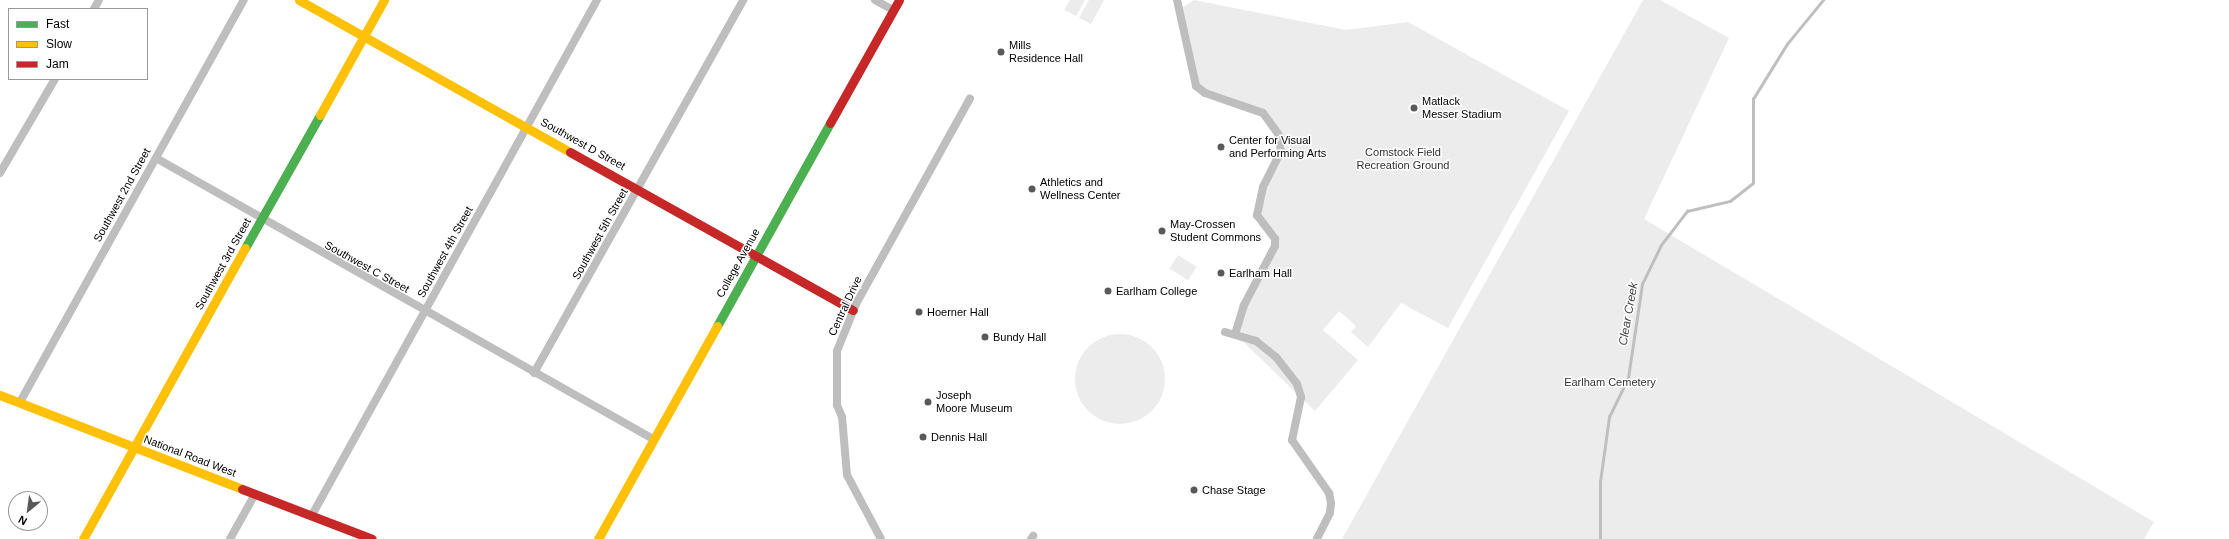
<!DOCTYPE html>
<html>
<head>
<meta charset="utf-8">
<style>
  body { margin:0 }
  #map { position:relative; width:2229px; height:539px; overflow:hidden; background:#fff; font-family:Helvetica,sans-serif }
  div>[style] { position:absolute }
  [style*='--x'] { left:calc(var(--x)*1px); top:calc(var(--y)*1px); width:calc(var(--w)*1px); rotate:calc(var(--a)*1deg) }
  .green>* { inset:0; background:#ececec; transform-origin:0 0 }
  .round { border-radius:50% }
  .stream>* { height:2.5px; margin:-1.25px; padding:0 1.25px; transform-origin:1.25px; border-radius:1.25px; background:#bfbfbf }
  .street>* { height:8px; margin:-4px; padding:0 4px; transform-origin:4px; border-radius:4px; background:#bebebe }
  .fast>* { height:9px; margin:-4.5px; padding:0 4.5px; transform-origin:4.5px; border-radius:4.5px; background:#4caf50 }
  .slow>* { height:9px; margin:-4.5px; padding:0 4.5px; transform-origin:4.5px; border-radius:4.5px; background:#ffc107 }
  .jam>* { height:9px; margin:-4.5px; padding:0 4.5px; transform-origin:4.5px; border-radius:4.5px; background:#c62828 }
  .dots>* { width:11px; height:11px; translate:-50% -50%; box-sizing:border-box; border:2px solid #fff; border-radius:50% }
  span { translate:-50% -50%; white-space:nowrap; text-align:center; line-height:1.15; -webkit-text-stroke:3px #fff; paint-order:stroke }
  .poi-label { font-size:11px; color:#000 }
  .left { translate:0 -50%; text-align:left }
  .street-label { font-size:11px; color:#000 }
  .park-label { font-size:11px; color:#333 }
  .water-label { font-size:12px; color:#444; font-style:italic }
  .legend { position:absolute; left:8px; top:8px; width:140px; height:72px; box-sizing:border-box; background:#fff; border:1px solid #999; margin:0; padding:5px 7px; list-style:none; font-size:12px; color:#000 }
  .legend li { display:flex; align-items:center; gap:8px; height:20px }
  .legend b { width:20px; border:1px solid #999 }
  .north { position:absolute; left:8px; top:491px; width:40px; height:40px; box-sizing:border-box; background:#fff; border:1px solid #999; border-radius:50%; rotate:209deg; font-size:11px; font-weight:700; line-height:16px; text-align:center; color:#000 }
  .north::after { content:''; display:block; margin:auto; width:14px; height:18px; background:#595959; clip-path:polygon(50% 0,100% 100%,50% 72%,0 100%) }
</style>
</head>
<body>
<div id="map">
  <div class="green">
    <i style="clip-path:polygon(1070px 0,1085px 0,1076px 16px,1064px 10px)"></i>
    <i style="clip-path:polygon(1089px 0,1104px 0,1091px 24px,1079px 18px)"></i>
    <i style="clip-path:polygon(1194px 0,1346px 30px,1408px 22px,1569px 111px,1448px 328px,1401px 303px,1368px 347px,1351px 332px,1356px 326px,1339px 311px,1323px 330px,1358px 360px,1315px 411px,1235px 334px,1275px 246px,1257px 215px,1281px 151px,1278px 134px,1263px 113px,1196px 86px,1180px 9px)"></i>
    <i style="clip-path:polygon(1643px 0,1660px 0,1729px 38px,1644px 219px,2154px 522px,2144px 539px,1342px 539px)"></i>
    <i style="left:1178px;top:255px;width:22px;height:16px;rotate:32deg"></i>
    <i class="round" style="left:1075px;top:334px;width:90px;height:90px"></i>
  </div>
  <div class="stream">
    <i style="--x:1600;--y:539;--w:57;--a:-90"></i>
    <i style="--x:1600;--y:482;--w:66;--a:-82.1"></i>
    <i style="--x:1609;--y:417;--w:43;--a:-64"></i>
    <i style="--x:1628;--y:378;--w:95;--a:-81.5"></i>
    <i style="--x:1642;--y:284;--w:43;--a:-64"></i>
    <i style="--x:1661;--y:245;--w:43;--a:-52.6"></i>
    <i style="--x:1687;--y:211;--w:44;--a:-13.1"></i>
    <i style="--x:1730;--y:201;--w:29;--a:-38"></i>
    <i style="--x:1753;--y:183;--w:84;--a:-90"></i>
    <i style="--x:1753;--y:99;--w:65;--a:-58.3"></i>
    <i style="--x:1787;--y:44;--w:57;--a:-50.7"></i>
  </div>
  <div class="street">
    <i style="--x:875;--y:0;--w:21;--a:29"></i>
    <i style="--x:1177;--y:0;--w:88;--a:77.5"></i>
    <i style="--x:1196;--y:86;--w:11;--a:38"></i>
    <i style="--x:1205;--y:93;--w:61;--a:19"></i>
    <i style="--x:1263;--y:113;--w:26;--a:54"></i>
    <i style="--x:1278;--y:134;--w:17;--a:80"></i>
    <i style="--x:1281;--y:151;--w:40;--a:116.6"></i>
    <i style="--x:1263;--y:187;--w:29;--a:102"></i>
    <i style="--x:1257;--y:215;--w:30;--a:53"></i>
    <i style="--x:1275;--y:239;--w:7;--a:90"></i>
    <i style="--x:1275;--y:246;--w:67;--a:117.7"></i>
    <i style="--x:1244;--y:305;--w:30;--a:107"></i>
    <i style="--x:94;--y:9;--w:10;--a:-61"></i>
    <i style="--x:156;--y:158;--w:571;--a:29.48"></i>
    <i style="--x:0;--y:173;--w:109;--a:-59.7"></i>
    <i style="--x:1225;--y:332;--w:32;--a:16"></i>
    <i style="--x:1256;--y:341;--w:26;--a:39"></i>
    <i style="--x:1276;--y:357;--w:34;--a:52"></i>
    <i style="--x:1297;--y:384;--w:14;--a:73"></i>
    <i style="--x:1301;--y:397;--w:44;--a:101.8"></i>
    <i style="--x:1292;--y:440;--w:65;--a:55.1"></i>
    <i style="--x:1329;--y:493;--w:10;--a:79"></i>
    <i style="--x:1331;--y:503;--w:10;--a:96"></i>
    <i style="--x:1330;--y:513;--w:29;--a:117"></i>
    <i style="--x:534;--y:373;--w:428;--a:-60.7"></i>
    <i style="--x:20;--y:402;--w:460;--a:-60.9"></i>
    <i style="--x:312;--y:515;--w:589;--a:-61.04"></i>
    <i style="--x:230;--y:539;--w:51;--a:-60.9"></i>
    <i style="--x:881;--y:539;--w:72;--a:-118"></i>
    <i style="--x:847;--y:475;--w:58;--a:-94.9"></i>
    <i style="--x:842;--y:417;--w:13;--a:-113"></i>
    <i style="--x:837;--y:405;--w:54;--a:-90"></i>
    <i style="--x:837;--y:351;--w:51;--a:-68"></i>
    <i style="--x:856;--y:304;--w:235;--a:-61"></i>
    <i style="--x:1031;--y:539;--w:4;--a:-56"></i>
  </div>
  <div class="fast">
    <i style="--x:245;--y:248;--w:153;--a:-60.6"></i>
    <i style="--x:717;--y:326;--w:232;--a:-60.9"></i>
  </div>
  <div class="slow">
    <i style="--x:299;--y:0;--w:311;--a:29.3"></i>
    <i style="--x:320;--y:115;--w:132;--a:-60.9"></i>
    <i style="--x:0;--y:395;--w:260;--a:21.2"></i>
    <i style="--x:83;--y:539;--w:333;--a:-60.9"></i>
    <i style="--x:598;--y:539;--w:244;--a:-60.8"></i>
  </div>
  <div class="jam">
    <i style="--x:830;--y:123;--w:141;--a:-60.7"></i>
    <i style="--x:570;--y:152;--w:324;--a:29.2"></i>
    <i style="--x:242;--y:489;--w:139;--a:21"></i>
  </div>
  <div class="dots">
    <i style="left:1001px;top:52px;background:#595959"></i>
    <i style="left:1414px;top:108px;background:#595959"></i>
    <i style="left:1221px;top:147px;background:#595959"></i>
    <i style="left:1032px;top:189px;background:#595959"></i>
    <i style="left:1162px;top:231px;background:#595959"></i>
    <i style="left:1221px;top:273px;background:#595959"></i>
    <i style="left:1108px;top:291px;background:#595959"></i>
    <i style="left:919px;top:312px;background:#595959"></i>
    <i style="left:985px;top:337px;background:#595959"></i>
    <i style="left:928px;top:402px;background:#595959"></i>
    <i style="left:923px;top:437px;background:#595959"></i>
    <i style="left:1194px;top:490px;background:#595959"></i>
  </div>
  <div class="poi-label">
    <span class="left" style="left:1009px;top:52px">Mills<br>Residence Hall</span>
    <span class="left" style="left:1422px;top:108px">Matlack<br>Messer Stadium</span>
    <span class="left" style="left:1229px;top:147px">Center for Visual<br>and Performing Arts</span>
    <span class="left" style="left:1040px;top:189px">Athletics and<br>Wellness Center</span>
    <span class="left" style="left:1170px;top:231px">May-Crossen<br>Student Commons</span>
    <span class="left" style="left:1229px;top:273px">Earlham Hall</span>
    <span class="left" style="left:1116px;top:291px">Earlham College</span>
    <span class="left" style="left:927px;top:312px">Hoerner Hall</span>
    <span class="left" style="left:993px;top:337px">Bundy Hall</span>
    <span class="left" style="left:936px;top:402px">Joseph<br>Moore Museum</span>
    <span class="left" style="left:931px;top:437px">Dennis Hall</span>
    <span class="left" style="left:1202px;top:490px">Chase Stage</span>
  </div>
  <div class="street-label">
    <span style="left:583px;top:144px;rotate:29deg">Southwest D Street</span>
    <span style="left:122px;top:195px;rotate:-61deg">Southwest 2nd Street</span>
    <span style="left:600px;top:234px;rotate:-61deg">Southwest 5th Street</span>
    <span style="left:445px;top:252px;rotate:-61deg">Southwest 4th Street</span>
    <span style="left:738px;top:263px;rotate:-61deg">College Avenue</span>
    <span style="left:223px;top:264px;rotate:-61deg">Southwest 3rd Street</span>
    <span style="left:367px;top:267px;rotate:29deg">Southwest C Street</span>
    <span style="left:845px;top:306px;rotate:-65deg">Central Drive</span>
    <span style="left:190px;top:456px;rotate:21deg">National Road West</span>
  </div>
  <div class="park-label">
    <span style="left:1403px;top:159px">Comstock Field<br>Recreation Ground</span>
    <span style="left:1610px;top:382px">Earlham Cemetery</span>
  </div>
  <div class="water-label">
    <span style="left:1629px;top:314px;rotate:-80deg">Clear Creek</span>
  </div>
  <ul class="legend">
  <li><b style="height:5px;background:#4caf50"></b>Fast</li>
  <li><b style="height:5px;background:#ffc107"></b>Slow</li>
  <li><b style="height:5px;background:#c62828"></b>Jam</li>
  </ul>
  <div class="north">N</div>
</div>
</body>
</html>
